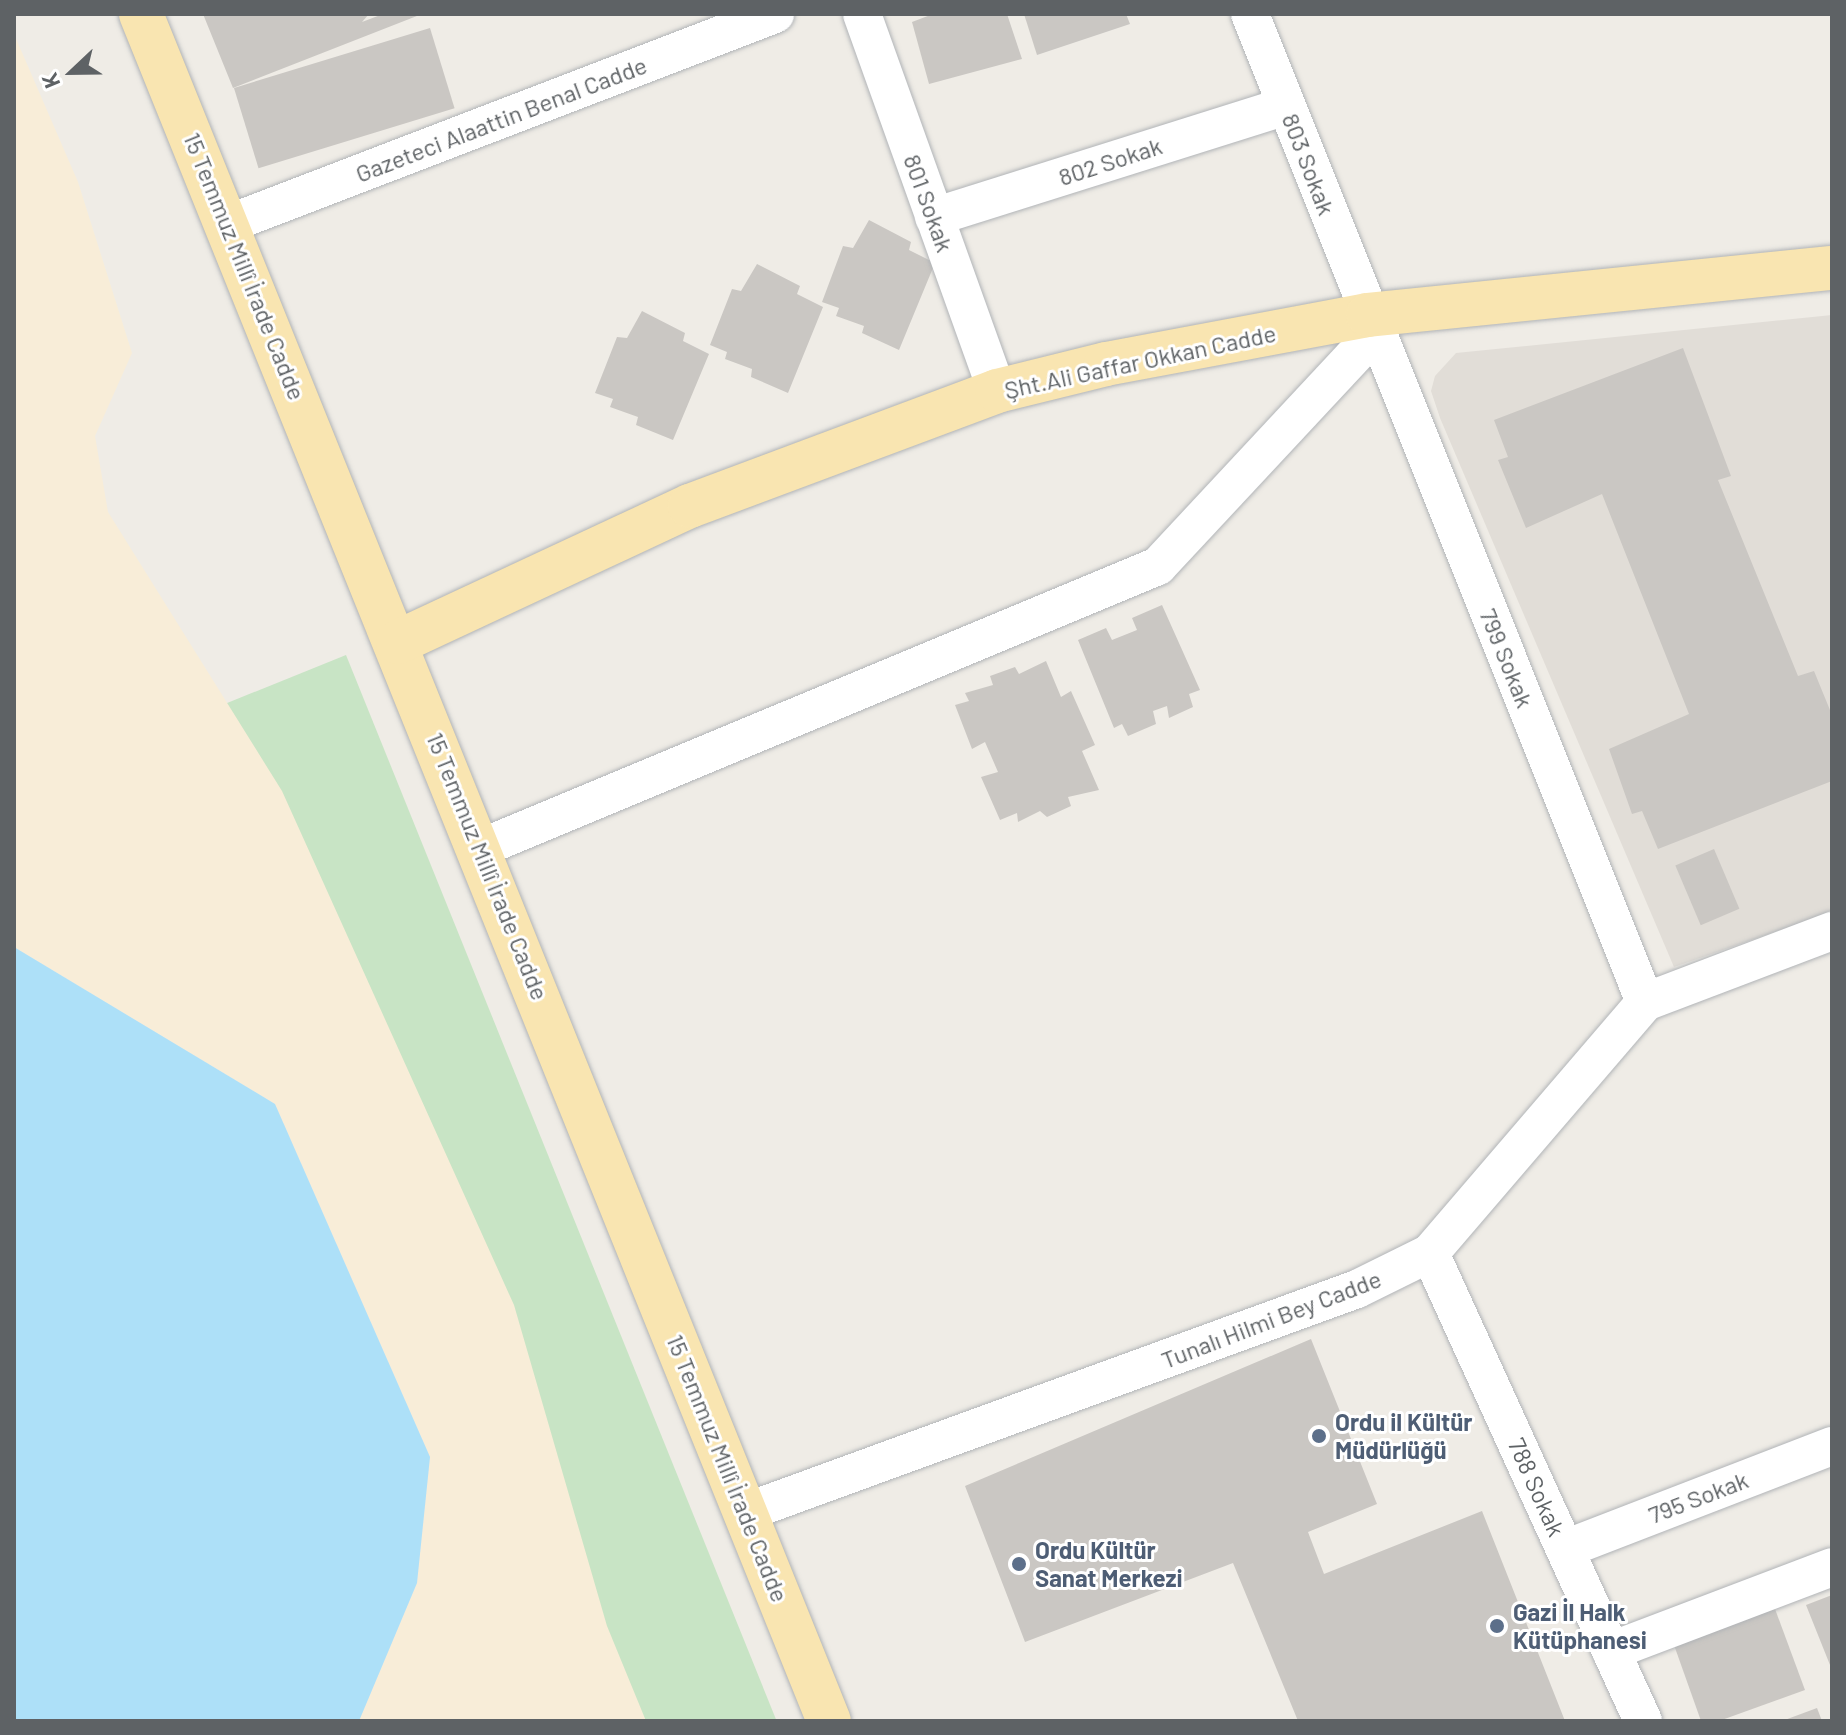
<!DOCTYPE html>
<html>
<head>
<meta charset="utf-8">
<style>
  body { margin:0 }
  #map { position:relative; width:1846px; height:1735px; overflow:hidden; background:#efece6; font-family:Barlow,sans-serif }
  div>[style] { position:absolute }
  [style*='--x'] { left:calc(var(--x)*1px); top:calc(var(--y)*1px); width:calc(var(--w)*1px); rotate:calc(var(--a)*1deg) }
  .education>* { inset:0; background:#e1ddd7 }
  .green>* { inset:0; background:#c8e4c5; transform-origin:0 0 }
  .sand>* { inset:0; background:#f8edd8 }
  .water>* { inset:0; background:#ade0f8 }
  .building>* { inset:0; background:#cac7c3; transform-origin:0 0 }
  .roads { filter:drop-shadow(0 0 2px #b1b4b7) drop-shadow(0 0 2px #b1b4b7) }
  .minor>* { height:38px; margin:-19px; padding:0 19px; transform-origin:19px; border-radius:19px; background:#fff }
  .major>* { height:44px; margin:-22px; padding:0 22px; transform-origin:22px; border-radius:22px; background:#f9e5b1 }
  .dots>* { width:22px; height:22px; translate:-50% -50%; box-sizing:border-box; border:4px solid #fff; border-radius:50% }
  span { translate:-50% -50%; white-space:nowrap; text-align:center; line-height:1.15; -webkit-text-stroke:6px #fff; paint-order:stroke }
  .street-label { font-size:24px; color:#5e6265 }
  .service-label { font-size:24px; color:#4e5e75; font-weight:700 }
  .left { translate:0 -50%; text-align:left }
  .frame { position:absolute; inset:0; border:16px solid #5e6265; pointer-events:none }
  .north { position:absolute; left:32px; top:32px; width:80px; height:80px; -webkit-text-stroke:6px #fff; paint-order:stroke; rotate:248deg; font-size:22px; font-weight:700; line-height:32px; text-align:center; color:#5e6265 }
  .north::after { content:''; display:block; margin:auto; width:28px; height:36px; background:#5e6265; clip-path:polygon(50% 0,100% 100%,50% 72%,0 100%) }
</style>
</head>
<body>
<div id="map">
  <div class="education">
    <i style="clip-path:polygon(1832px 315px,1832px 912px,1674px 967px,1440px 418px,1431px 391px,1435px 376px,1456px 353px)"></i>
  </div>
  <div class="green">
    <i style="left:346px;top:655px;width:1148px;height:164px;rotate:68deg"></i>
  </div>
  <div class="sand">
    <i style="clip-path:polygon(14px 34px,78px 182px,132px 353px,95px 436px,108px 512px,282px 791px,514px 1305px,607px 1626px,646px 1721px,359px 1721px,417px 1583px,430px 1457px,275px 1104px,14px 947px)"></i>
  </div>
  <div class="water">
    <i style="clip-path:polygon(14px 947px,275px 1104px,430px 1457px,417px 1583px,359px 1721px,14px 1721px)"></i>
  </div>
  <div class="building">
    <i style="clip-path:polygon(203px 14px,369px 14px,362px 22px,383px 14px,422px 14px,233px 88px)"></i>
    <i style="clip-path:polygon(933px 14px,1007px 14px,1022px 59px,929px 84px,912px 22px)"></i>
    <i style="clip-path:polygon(1024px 14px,1126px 14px,1130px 24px,1037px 55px)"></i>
    <i style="left:430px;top:28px;width:84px;height:205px;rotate:73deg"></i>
    <i style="clip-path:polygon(869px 220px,911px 242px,909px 250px,935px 263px,899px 350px,862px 333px,864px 326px,836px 316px,839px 308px,822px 302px,843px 246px,853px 248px)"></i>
    <i style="clip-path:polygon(757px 264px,800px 286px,797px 294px,823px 307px,788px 393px,751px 377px,752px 369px,725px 359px,727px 352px,710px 345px,732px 289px,741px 291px)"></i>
    <i style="clip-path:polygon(642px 311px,685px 333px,683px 341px,709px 354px,673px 440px,636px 425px,638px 417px,610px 407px,613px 399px,595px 393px,617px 337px,627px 338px)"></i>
    <i style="clip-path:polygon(1683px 348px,1731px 476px,1718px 480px,1798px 676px,1814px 671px,1832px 715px,1832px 781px,1658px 849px,1642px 811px,1632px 814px,1609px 749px,1689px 714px,1602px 494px,1526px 528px,1498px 460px,1508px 457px,1494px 420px)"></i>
    <i style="clip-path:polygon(1162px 605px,1200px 690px,1189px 694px,1193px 707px,1169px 718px,1167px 706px,1153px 711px,1156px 724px,1128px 736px,1122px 724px,1114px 728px,1078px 640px,1106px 628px,1112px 640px,1137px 630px,1132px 618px)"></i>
    <i style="clip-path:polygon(1046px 661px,1061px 697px,1071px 691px,1095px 745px,1082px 751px,1099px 790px,1068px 797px,1071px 806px,1047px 817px,1040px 811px,1018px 822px,1017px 813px,1000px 820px,981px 777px,998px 772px,985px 742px,972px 749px,955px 705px,969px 701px,965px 693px,993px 685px,990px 676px,1015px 667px,1019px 674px)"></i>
    <i style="left:1714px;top:849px;width:65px;height:42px;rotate:67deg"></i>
    <i style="clip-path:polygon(1311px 1339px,1377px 1504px,1308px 1532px,1324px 1574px,1482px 1511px,1565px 1721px,1298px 1721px,1233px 1563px,1025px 1642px,965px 1486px)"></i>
    <i style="clip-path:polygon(1832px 1595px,1832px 1670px,1806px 1605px)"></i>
    <i style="clip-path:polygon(1775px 1609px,1805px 1690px,1719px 1721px,1701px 1721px,1674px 1645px)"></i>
    <i style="clip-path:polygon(1817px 1708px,1822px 1721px,1782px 1721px)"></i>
  </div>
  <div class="roads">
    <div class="minor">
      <i style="--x:862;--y:14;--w:400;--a:70.3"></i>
      <i style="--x:1250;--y:14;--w:1064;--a:68.21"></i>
      <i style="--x:934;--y:217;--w:369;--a:-17.5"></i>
      <i style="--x:228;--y:224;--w:586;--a:-21"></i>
      <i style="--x:481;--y:848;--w:733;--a:-22.61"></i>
      <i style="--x:1158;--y:566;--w:320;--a:-47"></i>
      <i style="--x:1430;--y:1253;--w:514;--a:65.53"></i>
      <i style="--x:746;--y:1512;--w:650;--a:-20.05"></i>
      <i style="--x:1357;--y:1289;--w:81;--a:-26.3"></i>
      <i style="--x:1430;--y:1253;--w:330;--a:-49.4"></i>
      <i style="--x:1645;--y:1002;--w:200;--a:-20.8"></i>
      <i style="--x:1565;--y:1549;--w:286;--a:-21.1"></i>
      <i style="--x:1611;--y:1651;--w:236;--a:-20.8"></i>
    </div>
    <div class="major">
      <i style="--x:141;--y:14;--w:1840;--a:68.05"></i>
      <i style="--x:398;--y:642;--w:322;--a:-25"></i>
      <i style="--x:690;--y:506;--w:328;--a:-20.5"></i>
      <i style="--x:997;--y:391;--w:112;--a:-13.9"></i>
      <i style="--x:1106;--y:364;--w:267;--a:-10.6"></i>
      <i style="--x:1368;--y:315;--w:466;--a:-5.8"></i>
    </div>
  </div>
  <div class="dots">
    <i style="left:1319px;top:1436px;background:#5c6f8a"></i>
    <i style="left:1019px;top:1564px;background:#5c6f8a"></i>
    <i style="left:1497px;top:1626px;background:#5c6f8a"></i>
  </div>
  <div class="street-label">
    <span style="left:501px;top:119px;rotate:-21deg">Gazeteci Alaattin Benal Cadde</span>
    <span style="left:1110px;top:161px;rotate:-18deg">802 Sokak</span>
    <span style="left:1309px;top:164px;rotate:69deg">803 Sokak</span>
    <span style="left:929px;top:203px;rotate:70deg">801 Sokak</span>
    <span style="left:245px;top:266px;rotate:68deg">15 Temmuz Millî İrade Cadde</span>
    <span style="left:1140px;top:361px;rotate:-12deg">Şht.Ali Gaffar Okkan Cadde</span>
    <span style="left:1507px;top:658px;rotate:68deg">799 Sokak</span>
    <span style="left:488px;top:866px;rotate:68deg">15 Temmuz Millî İrade Cadde</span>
    <span style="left:1271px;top:1319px;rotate:-21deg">Tunalı Hilmi Bey Cadde</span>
    <span style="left:728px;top:1468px;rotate:68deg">15 Temmuz Millî İrade Cadde</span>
    <span style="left:1537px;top:1487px;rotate:66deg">788 Sokak</span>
    <span style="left:1698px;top:1497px;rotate:-21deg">795 Sokak</span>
  </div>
  <div class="service-label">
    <span class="left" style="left:1335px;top:1436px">Ordu il Kültür<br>Müdürlüğü</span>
    <span class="left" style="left:1035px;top:1564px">Ordu Kültür<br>Sanat Merkezi</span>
    <span class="left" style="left:1513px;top:1626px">Gazi İl Halk<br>Kütüphanesi</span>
  </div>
  <div class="frame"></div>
  <div class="north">K</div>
</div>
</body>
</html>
